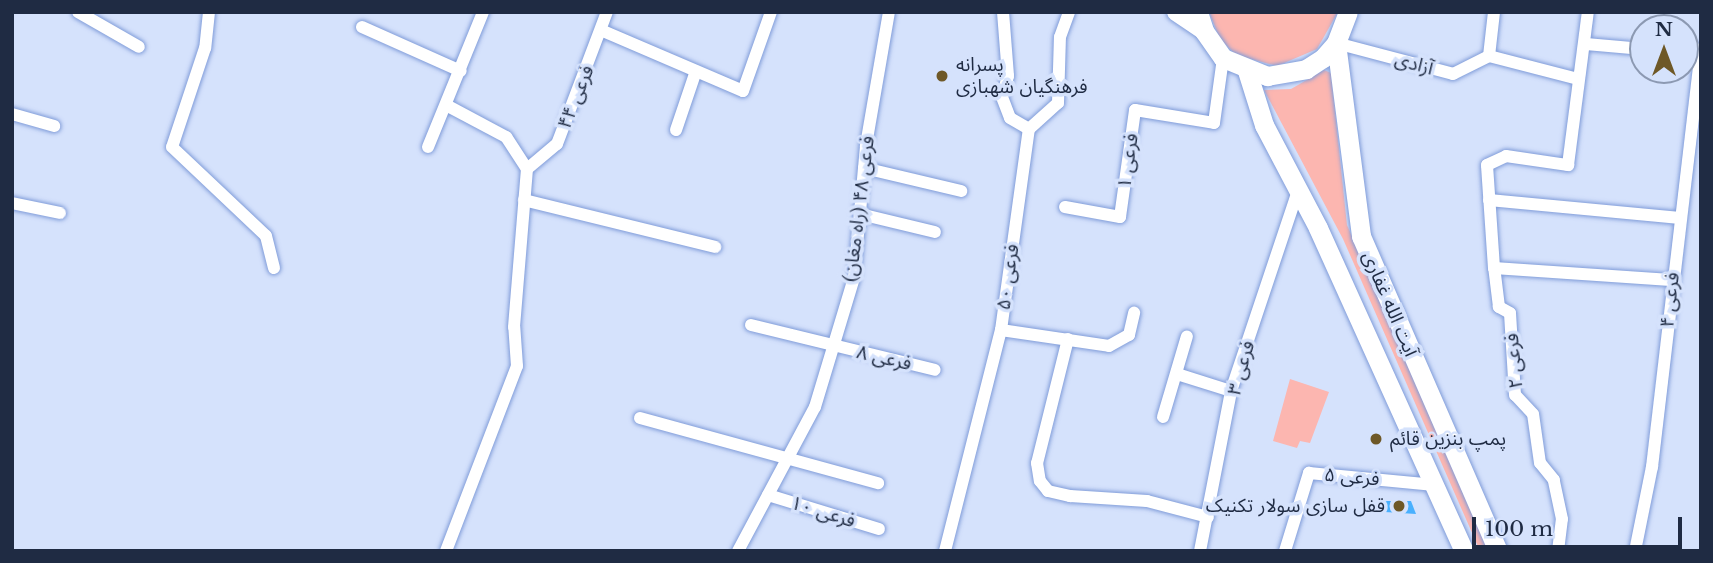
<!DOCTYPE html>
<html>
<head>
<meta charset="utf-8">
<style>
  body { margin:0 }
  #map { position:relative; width:1713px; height:563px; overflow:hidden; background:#d5e2fc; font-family:"Libre Baskerville","Noto Sans Arabic",serif }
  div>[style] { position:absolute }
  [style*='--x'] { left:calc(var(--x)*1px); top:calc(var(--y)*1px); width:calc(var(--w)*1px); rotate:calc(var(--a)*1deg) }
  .green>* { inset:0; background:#fcb6b0 }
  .building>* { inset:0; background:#49b0fe }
  .roads { filter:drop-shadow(0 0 2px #809cd9) drop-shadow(0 0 2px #809cd9) }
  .street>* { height:12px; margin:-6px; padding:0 6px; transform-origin:6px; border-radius:6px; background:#fff }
  .secondary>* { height:18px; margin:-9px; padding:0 9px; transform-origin:9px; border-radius:9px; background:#fff }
  .primary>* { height:19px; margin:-9.5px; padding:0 9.5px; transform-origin:9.5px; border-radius:9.5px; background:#fff }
  .dots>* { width:19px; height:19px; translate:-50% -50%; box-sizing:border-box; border:4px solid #d5e2fc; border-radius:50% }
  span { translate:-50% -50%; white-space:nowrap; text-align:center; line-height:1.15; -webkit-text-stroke:7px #d5e2fc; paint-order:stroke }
  .street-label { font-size:19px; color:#1f2b43 }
  .poi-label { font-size:19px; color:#1f2b43 }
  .left { translate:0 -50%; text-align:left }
  .right { translate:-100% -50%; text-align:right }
  .frame { position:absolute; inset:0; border:14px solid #1f2b43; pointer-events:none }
  .north { position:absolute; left:1629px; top:14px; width:70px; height:70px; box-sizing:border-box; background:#d5e2fc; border:2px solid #8c99b2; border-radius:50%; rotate:0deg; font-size:19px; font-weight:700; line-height:28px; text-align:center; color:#1f2b43 }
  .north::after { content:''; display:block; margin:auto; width:24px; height:32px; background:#6e5827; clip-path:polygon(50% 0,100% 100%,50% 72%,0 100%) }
  .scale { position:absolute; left:1472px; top:517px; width:210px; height:32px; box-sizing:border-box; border:4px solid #1f2b43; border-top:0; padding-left:9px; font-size:21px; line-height:24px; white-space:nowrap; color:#1f2b43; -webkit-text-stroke:5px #d5e2fc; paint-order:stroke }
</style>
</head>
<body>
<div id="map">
  <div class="green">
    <i style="clip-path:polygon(1209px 12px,1338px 12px,1317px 49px,1277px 66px,1236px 55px,1220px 39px)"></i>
    <i style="clip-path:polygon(1324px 70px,1331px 73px,1347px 225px,1490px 551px,1480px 551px,1343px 239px,1264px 90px,1291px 89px)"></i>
    <i style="clip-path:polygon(1290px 379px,1329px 392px,1310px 443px,1300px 441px,1297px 448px,1273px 441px)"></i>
  </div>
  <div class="building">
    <i style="clip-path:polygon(1385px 501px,1411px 501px,1416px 514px,1385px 512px)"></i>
  </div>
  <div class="roads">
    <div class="street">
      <i style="--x:78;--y:12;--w:70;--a:29.8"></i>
      <i style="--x:209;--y:12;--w:36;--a:96"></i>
      <i style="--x:205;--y:48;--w:104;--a:108.4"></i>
      <i style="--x:172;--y:147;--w:129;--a:43.4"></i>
      <i style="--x:266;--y:236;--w:33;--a:76"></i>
      <i style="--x:1003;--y:12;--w:64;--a:85.5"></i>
      <i style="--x:1008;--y:76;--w:22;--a:106"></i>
      <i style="--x:1002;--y:97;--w:22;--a:69"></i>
      <i style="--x:1010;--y:118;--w:22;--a:30"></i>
      <i style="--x:362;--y:27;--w:108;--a:24"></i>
      <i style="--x:603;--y:31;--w:152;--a:23.2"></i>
      <i style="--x:743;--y:91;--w:84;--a:-70.5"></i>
      <i style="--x:1336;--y:43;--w:121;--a:14.8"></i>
      <i style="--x:1453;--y:74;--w:40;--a:-26.6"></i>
      <i style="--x:1586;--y:44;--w:57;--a:5"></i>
      <i style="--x:1489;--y:56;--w:92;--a:14.5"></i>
      <i style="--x:1489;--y:56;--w:44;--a:-83.5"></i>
      <i style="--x:12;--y:114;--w:44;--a:15.9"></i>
      <i style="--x:676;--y:130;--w:62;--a:-71.3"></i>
      <i style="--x:428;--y:147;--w:146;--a:-67.8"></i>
      <i style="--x:864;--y:168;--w:100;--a:13.3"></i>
      <i style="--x:527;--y:169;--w:39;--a:-40"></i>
      <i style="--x:557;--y:144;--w:141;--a:-69.3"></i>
      <i style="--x:524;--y:200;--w:197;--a:13.8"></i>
      <i style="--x:1489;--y:200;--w:192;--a:5.4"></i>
      <i style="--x:12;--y:203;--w:49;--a:11.8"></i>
      <i style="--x:1065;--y:207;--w:56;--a:10.3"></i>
      <i style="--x:1120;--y:217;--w:108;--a:-82"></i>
      <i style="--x:1135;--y:110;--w:80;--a:9.3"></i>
      <i style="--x:1214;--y:123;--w:66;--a:-82.1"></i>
      <i style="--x:860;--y:214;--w:77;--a:13.5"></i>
      <i style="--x:1494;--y:268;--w:177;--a:3.9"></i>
      <i style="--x:751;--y:325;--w:189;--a:13.7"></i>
      <i style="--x:1001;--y:330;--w:109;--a:8.4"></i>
      <i style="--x:1109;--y:346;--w:23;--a:-29"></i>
      <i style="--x:1129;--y:335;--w:23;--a:-77"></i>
      <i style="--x:1068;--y:339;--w:128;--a:104"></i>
      <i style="--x:1037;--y:463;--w:18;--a:81"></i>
      <i style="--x:1040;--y:481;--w:13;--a:51"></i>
      <i style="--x:1048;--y:491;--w:23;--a:13"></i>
      <i style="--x:1070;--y:496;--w:77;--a:3.7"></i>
      <i style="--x:1147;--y:501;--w:63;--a:14.7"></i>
      <i style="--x:1177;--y:374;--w:57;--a:17.5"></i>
      <i style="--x:1163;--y:417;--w:84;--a:-73.5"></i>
      <i style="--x:640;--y:418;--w:247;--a:15.3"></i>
      <i style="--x:768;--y:495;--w:116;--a:17"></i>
      <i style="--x:446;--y:551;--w:198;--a:-69"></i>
      <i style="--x:517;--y:366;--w:39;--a:-94"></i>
      <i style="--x:514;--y:327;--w:159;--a:-85.3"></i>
      <i style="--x:527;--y:169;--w:38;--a:-123"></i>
      <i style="--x:506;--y:137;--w:66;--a:-151.9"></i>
      <i style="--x:738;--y:551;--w:163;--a:-61.9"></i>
      <i style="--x:815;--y:407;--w:135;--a:-73.2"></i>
      <i style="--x:854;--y:278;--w:134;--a:-84.8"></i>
      <i style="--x:866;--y:145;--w:135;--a:-80.2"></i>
      <i style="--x:945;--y:551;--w:228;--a:-75.8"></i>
      <i style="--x:1001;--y:330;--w:203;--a:-82.1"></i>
      <i style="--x:1029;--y:129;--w:39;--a:-42"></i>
      <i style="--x:1058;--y:103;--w:66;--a:-88.3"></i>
      <i style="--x:1060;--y:37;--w:27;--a:-70"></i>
      <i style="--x:1200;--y:551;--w:163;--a:-79"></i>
      <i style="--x:1231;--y:391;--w:211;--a:-71.5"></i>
      <i style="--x:1285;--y:551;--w:82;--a:-72.9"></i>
      <i style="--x:1309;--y:473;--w:126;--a:5.5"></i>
      <i style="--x:1558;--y:551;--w:32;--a:-83"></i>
      <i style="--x:1562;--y:519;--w:40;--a:-102"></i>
      <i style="--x:1554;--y:480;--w:22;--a:-129"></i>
      <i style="--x:1540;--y:463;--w:49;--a:-98.1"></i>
      <i style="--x:1533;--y:414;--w:26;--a:-133"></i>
      <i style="--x:1515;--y:395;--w:82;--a:-93.5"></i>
      <i style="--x:1510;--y:313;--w:13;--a:-151"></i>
      <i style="--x:1499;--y:307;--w:39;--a:-97"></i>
      <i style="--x:1494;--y:268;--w:103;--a:-93.9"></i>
      <i style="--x:1487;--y:165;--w:21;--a:-25"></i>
      <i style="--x:1506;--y:156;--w:63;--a:8.3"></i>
      <i style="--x:1568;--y:165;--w:154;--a:-82.6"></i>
      <i style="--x:1635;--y:551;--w:86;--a:-78.6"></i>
      <i style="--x:1652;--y:467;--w:421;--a:-83.3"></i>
    </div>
    <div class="secondary">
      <i style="--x:1176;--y:12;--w:34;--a:34"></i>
    </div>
    <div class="primary">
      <i style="--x:1198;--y:12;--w:20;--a:72"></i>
      <i style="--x:1204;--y:31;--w:33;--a:55"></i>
      <i style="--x:1223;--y:58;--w:48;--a:22.2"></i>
      <i style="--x:1267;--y:76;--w:40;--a:-10"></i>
      <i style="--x:1306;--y:69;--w:20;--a:-33"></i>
      <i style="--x:1323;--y:58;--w:20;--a:-49"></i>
      <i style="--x:1336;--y:43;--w:33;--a:-69"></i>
      <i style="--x:1336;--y:43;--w:195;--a:82.6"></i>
      <i style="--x:1361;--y:236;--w:344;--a:66.5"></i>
      <i style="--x:1247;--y:71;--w:57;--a:72.5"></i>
      <i style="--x:1264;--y:125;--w:116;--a:62.3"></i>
      <i style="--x:1318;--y:228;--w:354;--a:65.7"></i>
    </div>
  </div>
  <div class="dots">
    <i style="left:942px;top:76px;background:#6e5827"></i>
    <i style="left:1376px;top:439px;background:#6e5827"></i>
    <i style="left:1399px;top:506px;background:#6e5827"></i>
  </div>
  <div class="street-label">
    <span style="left:1414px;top:64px;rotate:15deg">آزادی</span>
    <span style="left:576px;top:97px;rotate:-68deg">فرعی ۴۴</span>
    <span style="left:1128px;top:161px;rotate:-82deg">فرعی ۱</span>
    <span style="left:859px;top:209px;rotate:-83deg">فرعی ۴۸ (راه مغان)</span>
    <span style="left:1008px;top:277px;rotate:-82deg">فرعی ۵۰</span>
    <span style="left:1670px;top:300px;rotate:-84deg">فرعی ۴</span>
    <span style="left:1390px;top:304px;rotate:67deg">آیت الله غفاری</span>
    <span style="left:884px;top:358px;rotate:13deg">فرعی ۸</span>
    <span style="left:1514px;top:361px;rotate:-95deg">فرعی ۲</span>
    <span style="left:1241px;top:368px;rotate:-74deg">فرعی ۳</span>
    <span style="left:1352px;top:477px;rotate:5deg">فرعی ۵</span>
    <span style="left:823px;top:512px;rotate:17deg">فرعی ۱۰</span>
  </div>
  <div class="poi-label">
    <span class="left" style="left:956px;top:76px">پسرانه<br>فرهنگیان شهبازی</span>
    <span class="left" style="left:1390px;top:439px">پمپ بنزین قائم</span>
    <span class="right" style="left:1385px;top:506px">قفل سازی سولار تکنیک</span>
  </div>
  <div class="frame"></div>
  <div class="north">N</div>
  <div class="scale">100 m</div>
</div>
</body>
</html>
